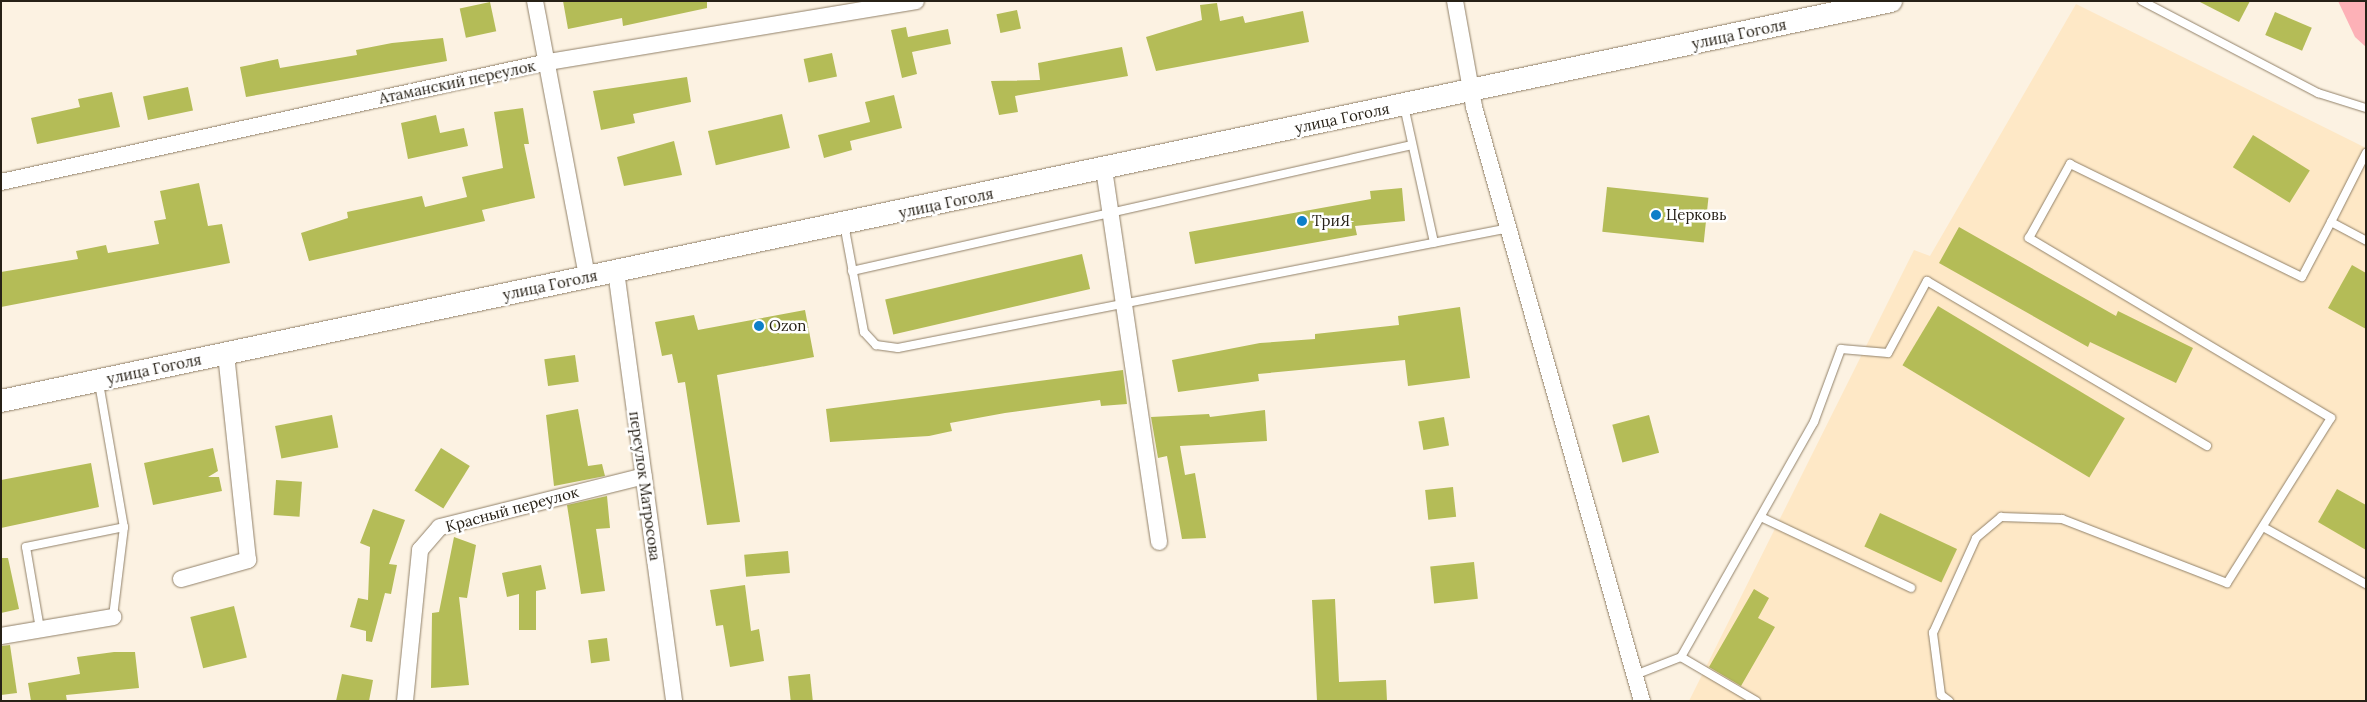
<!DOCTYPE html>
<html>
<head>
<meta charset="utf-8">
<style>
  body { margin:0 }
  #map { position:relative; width:2367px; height:702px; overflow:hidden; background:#fcf2e2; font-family:Lora,serif }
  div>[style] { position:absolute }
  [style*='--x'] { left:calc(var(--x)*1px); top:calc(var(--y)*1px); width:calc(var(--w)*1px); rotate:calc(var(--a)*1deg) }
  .built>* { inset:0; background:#fee8c6 }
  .green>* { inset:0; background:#fdb1b7 }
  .building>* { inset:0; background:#b4bc57; transform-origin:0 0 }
  .roads { filter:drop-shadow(0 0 1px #918169) drop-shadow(0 0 1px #918169) }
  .service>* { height:8px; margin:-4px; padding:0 4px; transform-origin:4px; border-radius:4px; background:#fff }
  .minor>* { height:16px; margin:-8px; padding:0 8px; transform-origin:8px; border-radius:8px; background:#fff }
  .secondary>* { height:22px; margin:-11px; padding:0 11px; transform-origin:11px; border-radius:11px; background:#fff }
  .dots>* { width:14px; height:14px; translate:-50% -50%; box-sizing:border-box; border:2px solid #fff; border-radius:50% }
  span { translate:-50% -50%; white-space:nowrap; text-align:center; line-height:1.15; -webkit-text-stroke:5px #fff; paint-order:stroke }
  .street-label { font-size:15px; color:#272117 }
  .poi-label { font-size:15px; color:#272117 }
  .left { translate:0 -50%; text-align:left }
  .frame { position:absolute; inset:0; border:2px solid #272117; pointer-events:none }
</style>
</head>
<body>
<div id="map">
  <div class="built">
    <i style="clip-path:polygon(2076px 4px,2366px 148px,2366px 701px,1689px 701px,1914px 250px,1930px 256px)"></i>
  </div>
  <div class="green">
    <i style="clip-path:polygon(2338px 1px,2366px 1px,2366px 47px,2355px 37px)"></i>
  </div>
  <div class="building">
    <i style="clip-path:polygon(563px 1px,707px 1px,707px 8px,623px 26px,622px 18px,568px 29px)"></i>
    <i style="clip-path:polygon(2198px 1px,2250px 1px,2239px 22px)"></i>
    <i style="left:490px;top:2px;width:30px;height:31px;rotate:78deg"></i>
    <i style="clip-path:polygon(1217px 3px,1220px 21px,1243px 16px,1245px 23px,1303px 11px,1309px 42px,1156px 71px,1146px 37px,1202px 20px,1200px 5px)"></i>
    <i style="left:1017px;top:10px;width:19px;height:21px;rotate:78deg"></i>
    <i style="left:2275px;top:12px;width:40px;height:25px;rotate:23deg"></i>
    <i style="clip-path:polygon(906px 27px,908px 37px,948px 29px,951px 44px,912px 52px,917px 74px,902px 78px,891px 30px)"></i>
    <i style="clip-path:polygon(443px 38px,447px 61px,246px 97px,240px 67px,278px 59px,280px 68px,357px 55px,356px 50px,392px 43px)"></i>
    <i style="clip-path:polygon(1122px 47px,1128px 76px,1015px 96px,1018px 112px,999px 115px,991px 81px,1040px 80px,1038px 63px)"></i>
    <i style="left:832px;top:53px;width:24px;height:29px;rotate:78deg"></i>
    <i style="clip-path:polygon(687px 77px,691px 102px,633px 114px,635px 123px,601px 130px,593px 91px)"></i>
    <i style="left:188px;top:87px;width:24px;height:46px;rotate:78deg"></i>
    <i style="clip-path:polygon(112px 92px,120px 127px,37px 144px,31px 118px,80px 107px,78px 99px)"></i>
    <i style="clip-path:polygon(894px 95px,902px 128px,850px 141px,852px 150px,824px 158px,818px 135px,870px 122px,865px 102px)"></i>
    <i style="clip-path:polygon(523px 108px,529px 144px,524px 144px,535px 198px,482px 210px,485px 221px,309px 261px,301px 233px,348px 218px,347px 212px,422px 196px,425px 207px,467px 197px,462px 177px,503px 168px,494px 112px)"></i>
    <i style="left:782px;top:114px;width:35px;height:76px;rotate:77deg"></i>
    <i style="clip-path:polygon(436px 115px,440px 133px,464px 128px,468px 146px,408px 159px,401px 123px)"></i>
    <i style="left:2253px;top:135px;width:67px;height:38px;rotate:32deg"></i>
    <i style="clip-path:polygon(674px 141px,682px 175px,624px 186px,617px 157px)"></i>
    <i style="clip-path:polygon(199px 183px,208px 226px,222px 224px,230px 263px,1px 307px,1px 272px,78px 259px,76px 251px,106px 245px,108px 253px,159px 244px,154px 221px,166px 219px,160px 191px)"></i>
    <i style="left:1607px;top:187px;width:102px;height:45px;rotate:6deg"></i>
    <i style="clip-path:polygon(1402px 188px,1405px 221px,1355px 226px,1357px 235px,1195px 264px,1189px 232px,1371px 199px,1370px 191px)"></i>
    <i style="clip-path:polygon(1959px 227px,2116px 316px,2118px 311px,2193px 348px,2176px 383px,2090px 342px,2088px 347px,1939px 263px)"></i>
    <i style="left:1082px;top:254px;width:36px;height:202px;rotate:77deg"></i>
    <i style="clip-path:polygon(2352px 265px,2366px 273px,2366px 329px,2328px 308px)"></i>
    <i style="left:1938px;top:306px;width:218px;height:69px;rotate:31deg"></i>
    <i style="clip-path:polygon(1460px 307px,1470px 378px,1408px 386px,1405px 360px,1258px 374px,1259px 381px,1178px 392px,1172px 360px,1260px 343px,1315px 339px,1315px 334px,1399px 325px,1398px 316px)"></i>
    <i style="clip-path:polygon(805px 310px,814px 357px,717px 375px,740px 522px,707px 525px,685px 382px,678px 383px,672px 354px,662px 356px,655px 322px,694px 315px,698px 330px)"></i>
    <i style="left:575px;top:355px;width:27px;height:31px;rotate:82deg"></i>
    <i style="clip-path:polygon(1123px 370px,1127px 404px,1101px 406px,1100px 400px,1005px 413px,950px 423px,952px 431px,929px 436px,830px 442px,826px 409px)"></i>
    <i style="clip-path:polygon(578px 409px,588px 466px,602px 464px,605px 476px,554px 486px,546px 415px)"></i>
    <i style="clip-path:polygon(1265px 410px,1267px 441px,1180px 446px,1185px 475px,1195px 473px,1206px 538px,1182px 539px,1167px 456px,1158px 458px,1151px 417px,1209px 414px,1210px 417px)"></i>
    <i style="left:332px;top:415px;width:33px;height:58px;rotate:79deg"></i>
    <i style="left:1649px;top:415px;width:39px;height:38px;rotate:75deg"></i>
    <i style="left:1444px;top:417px;width:29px;height:26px;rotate:80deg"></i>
    <i style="clip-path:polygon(213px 448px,218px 471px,208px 477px,219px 477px,222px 491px,153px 505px,144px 463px)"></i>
    <i style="left:441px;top:448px;width:34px;height:50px;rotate:32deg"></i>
    <i style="clip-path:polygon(91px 463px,99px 507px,1px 528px,1px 480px)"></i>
    <i style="left:276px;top:480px;width:26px;height:35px;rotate:4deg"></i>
    <i style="left:1453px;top:487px;width:30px;height:28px;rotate:84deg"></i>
    <i style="clip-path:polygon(2337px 489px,2366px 505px,2366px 550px,2318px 522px)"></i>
    <i style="clip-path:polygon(607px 496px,610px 528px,596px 529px,605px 591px,581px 594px,567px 505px)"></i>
    <i style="clip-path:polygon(373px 509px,405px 520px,389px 564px,397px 565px,391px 594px,385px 593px,372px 642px,366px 641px,366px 631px,350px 627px,358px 598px,368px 600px,370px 547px,360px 543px)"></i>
    <i style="left:1880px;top:513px;width:85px;height:37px;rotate:25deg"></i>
    <i style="clip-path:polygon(454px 537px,476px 545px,467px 598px,459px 597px,469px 685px,431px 688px,432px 613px,439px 612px)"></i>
    <i style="left:788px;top:551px;width:22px;height:44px;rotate:85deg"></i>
    <i style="clip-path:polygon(1px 558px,8px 558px,19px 609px,1px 613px)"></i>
    <i style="left:1474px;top:562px;width:37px;height:44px;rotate:84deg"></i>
    <i style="clip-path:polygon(541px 565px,546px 589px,536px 591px,536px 630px,519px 630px,519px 594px,507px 597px,502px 573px)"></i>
    <i style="clip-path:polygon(745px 585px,751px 631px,759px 629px,764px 661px,730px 667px,723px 625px,716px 626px,710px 590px)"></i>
    <i style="clip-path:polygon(1754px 589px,1769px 598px,1758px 618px,1775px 627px,1741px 686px,1709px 667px)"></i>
    <i style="clip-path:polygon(1335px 599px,1339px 682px,1386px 680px,1387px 701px,1317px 701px,1312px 600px)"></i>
    <i style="left:234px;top:606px;width:53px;height:45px;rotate:76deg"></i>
    <i style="left:607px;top:638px;width:23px;height:19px;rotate:83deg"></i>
    <i style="clip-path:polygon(10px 645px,17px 693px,1px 695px,1px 646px)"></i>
    <i style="clip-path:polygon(114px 652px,135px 652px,139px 688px,66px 695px,67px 701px,31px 701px,28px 683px,80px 674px,77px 657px)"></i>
    <i style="clip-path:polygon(342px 674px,373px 680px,369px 701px,336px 701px)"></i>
    <i style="left:810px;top:674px;width:27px;height:22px;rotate:84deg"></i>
  </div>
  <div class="roads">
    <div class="service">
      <i style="--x:2142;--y:1;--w:199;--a:27.6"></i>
      <i style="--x:2318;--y:93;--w:50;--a:17.4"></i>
      <i style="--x:1404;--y:106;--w:140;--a:77.6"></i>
      <i style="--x:2366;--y:153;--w:77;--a:116.9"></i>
      <i style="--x:2331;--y:222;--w:40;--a:28"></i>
      <i style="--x:844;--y:224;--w:110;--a:79.5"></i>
      <i style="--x:864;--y:332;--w:18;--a:47"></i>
      <i style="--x:876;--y:345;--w:22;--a:8"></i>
      <i style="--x:898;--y:348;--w:623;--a:-11.11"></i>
      <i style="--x:852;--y:271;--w:574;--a:-12.68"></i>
      <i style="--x:99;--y:383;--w:146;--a:80.2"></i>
      <i style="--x:124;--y:527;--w:91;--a:97"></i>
      <i style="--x:1761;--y:517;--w:166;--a:25.3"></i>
      <i style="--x:2263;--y:527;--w:118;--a:29"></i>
      <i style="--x:40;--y:629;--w:83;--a:-99.7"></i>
      <i style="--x:26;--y:547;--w:100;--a:-11.5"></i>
      <i style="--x:1681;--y:657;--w:87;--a:30.4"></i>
      <i style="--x:1635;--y:675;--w:49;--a:-21.4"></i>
      <i style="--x:1681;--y:657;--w:270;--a:-60.5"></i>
      <i style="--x:1814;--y:422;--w:78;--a:-69.7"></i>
      <i style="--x:1841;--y:349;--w:47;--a:4.9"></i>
      <i style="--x:1888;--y:353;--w:82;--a:-61.6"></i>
      <i style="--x:1927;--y:281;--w:325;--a:30.5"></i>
      <i style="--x:1949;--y:701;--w:10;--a:-143"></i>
      <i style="--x:1941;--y:695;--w:63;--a:-97.4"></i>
      <i style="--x:1933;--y:633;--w:104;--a:-65.6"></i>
      <i style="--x:1976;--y:538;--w:33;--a:-40"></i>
      <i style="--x:2001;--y:517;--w:61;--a:1.9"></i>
      <i style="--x:2062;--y:519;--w:177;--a:21.2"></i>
      <i style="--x:2227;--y:583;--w:195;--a:-57.8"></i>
      <i style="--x:2331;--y:418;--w:352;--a:-149.2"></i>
      <i style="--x:2029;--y:238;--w:85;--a:-61"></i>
      <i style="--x:2070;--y:164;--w:258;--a:26"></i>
      <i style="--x:2302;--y:277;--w:62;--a:-62.2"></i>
    </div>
    <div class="minor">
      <i style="--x:535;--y:1;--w:281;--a:79.3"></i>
      <i style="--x:1455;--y:1;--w:108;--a:79.8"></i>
      <i style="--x:1474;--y:107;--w:617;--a:74.21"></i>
      <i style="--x:1104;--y:169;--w:377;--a:81.6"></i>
      <i style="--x:1;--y:182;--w:560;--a:-12.37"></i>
      <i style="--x:548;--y:62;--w:373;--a:-9.4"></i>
      <i style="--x:616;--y:271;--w:434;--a:82.3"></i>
      <i style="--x:181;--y:579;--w:70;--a:-15.8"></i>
      <i style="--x:248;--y:560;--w:207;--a:-96.1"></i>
      <i style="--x:1;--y:636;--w:114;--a:-9.6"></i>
      <i style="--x:405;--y:701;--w:152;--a:-84.3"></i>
      <i style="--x:420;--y:550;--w:30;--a:-49"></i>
      <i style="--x:440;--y:527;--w:210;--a:-14"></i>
    </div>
    <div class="secondary">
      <i style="--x:1;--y:401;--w:1932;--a:-11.95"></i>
    </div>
  </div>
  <div class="dots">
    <i style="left:1656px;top:215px;background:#0d7fc8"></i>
    <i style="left:1302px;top:221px;background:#0d7fc8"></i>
    <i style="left:759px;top:326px;background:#0d7fc8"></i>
  </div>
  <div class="street-label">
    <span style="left:1739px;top:34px;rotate:-12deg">улица Гоголя</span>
    <span style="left:457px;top:82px;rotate:-12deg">Атаманский переулок</span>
    <span style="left:1342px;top:118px;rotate:-12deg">улица Гоголя</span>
    <span style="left:946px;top:203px;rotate:-12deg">улица Гоголя</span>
    <span style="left:550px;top:285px;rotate:-12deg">улица Гоголя</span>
    <span style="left:154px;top:369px;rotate:-12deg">улица Гоголя</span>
    <span style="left:645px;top:486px;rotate:82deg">переулок Матросова</span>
    <span style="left:512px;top:509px;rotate:-15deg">Красный переулок</span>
  </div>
  <div class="poi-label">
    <span class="left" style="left:1666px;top:215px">Церковь</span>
    <span class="left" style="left:1312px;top:221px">ТриЯ</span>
    <span class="left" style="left:769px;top:326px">Ozon</span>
  </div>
  <div class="frame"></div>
</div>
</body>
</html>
